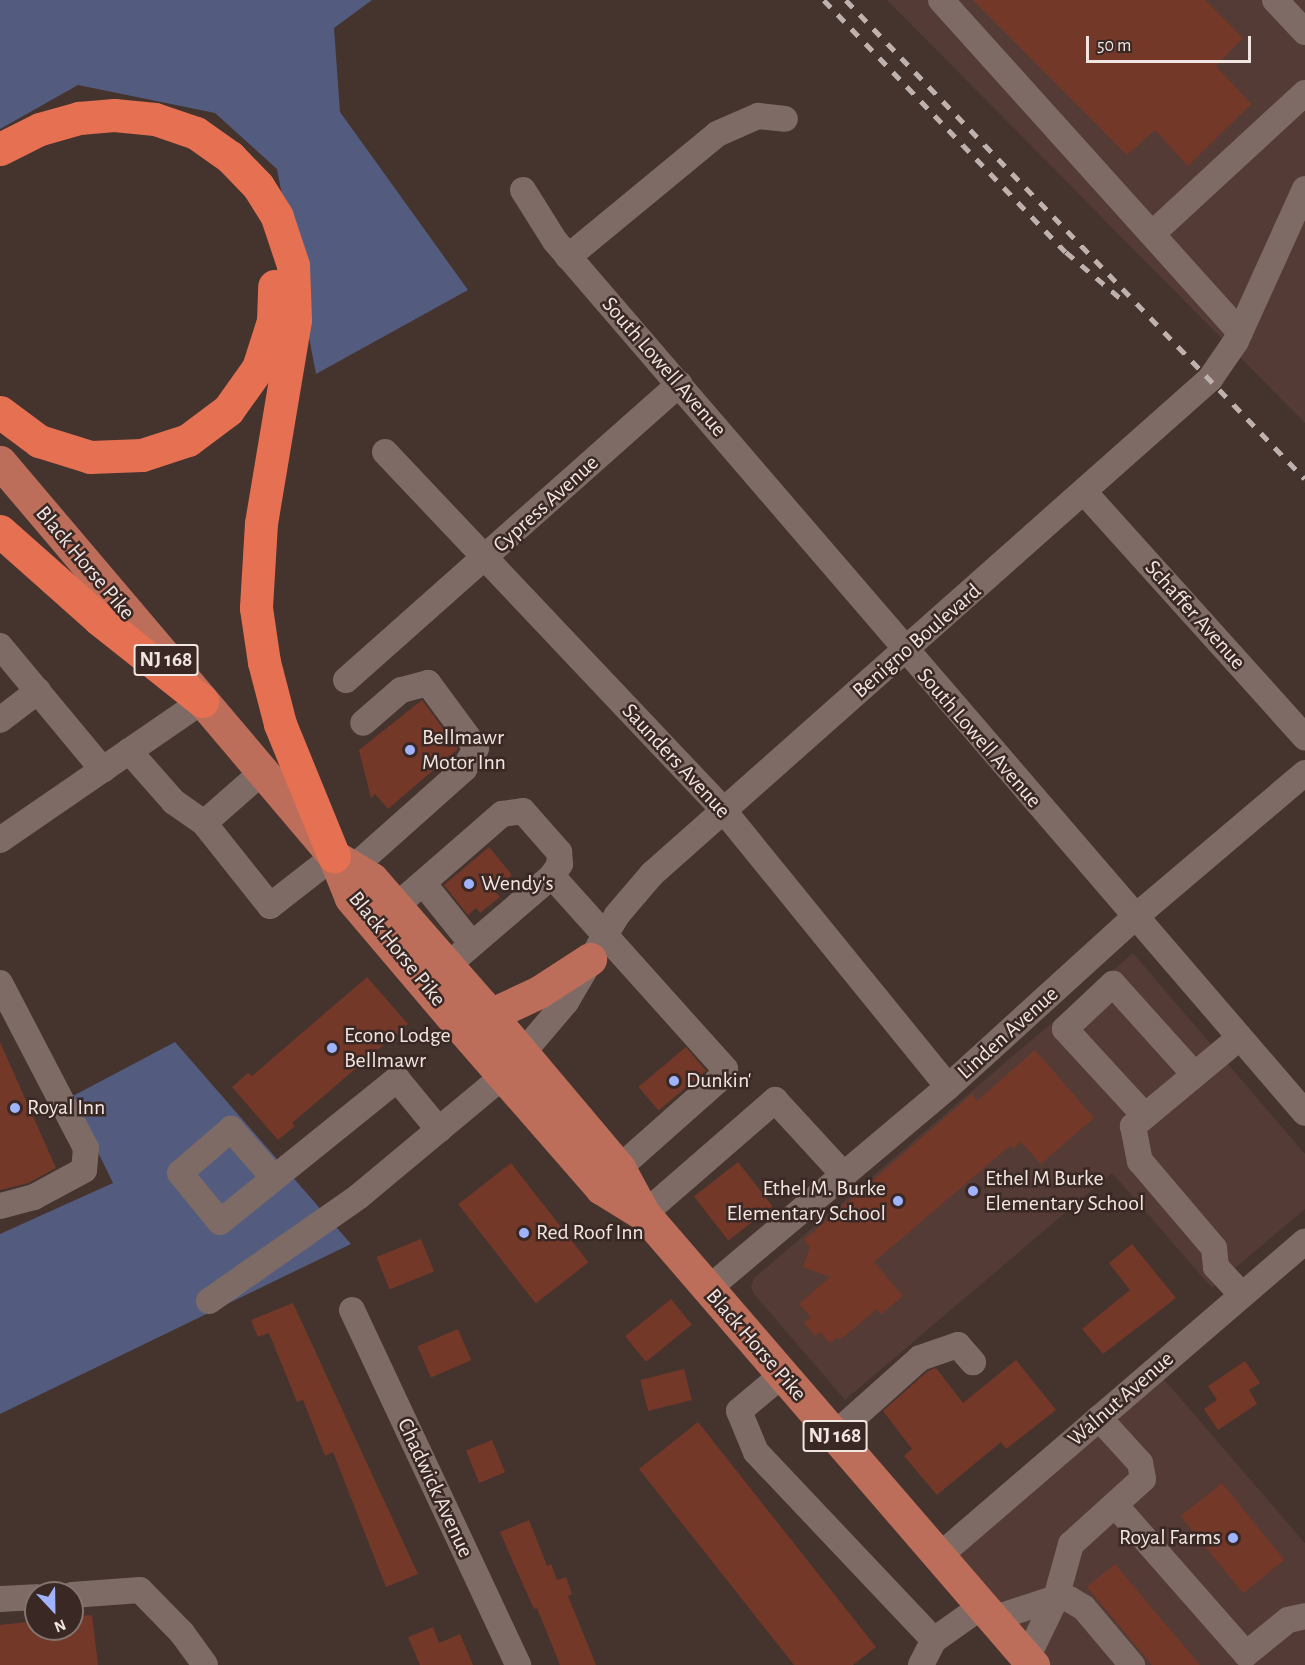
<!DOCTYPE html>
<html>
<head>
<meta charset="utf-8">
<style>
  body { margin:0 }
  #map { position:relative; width:1305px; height:1665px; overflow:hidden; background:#45332e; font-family:"Alegreya Sans",sans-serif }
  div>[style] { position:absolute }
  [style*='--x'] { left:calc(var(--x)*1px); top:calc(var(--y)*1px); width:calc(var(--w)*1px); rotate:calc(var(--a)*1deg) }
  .built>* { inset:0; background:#543b35 }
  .green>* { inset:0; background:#535c7f }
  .building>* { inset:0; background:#743829; transform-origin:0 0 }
  .minor>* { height:26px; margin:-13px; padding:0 13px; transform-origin:13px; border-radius:13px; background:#7f6b65 }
  .major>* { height:33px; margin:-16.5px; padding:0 16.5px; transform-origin:16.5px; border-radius:16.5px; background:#bc6e5a }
  .highway>* { height:33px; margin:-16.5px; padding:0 16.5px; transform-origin:16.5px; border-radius:16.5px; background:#e57052 }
  .rail>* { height:4.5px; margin-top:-2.25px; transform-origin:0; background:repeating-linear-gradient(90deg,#bfb1ad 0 10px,transparent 0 20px) }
  .dots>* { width:16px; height:16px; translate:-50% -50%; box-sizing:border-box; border:3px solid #3a2824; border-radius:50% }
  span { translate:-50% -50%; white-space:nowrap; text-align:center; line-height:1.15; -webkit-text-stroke:5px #3a2824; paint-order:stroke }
  .shield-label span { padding:2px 4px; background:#3a2824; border:2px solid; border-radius:4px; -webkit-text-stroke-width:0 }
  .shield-label { font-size:21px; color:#f1e5e2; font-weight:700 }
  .street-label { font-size:22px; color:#f1e5e2 }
  .poi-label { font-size:22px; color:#f1e5e2 }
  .left { translate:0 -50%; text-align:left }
  .right { translate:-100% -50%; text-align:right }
  .north { position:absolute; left:24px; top:1581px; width:60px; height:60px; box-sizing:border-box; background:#3a2824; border:2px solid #837470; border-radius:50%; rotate:158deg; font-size:16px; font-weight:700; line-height:24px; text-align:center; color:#f1e5e2 }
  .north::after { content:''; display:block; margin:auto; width:21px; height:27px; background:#a0b3fd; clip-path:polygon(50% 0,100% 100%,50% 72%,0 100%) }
  .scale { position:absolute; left:1086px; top:36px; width:165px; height:27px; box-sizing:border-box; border:3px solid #f1e5e2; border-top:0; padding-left:8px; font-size:18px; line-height:21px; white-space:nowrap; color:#f1e5e2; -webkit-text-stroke:4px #3a2824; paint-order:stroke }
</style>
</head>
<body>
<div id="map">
  <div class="built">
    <i style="clip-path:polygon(887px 0,1305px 0,1305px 423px)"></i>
    <i style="clip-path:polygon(1133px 953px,1305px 1154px,1305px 1209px,1212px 1288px,1112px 1173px,845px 1400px,754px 1294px,751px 1287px,754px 1278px)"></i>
    <i style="clip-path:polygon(1163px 1378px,1305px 1543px,1305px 1665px,1046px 1665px,952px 1556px)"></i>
  </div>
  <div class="green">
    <i style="clip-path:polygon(0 0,372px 0,334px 28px,340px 112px,468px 290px,316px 374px,277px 169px,215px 113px,78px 85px,0 129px)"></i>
    <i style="clip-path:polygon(175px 1042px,351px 1244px,0 1414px,0 1234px,113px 1183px,71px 1097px)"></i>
  </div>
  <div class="building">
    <i style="clip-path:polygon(973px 0,1205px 0,1243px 38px,1216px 66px,1251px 104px,1188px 166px,1155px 130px,1127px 155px)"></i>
    <i style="clip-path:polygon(422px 700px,458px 749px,388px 809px,375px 794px,371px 798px,359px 750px)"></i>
    <i style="clip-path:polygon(489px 847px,512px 875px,494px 890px,500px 897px,480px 913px,476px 908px,468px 915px,444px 885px)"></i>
    <i style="clip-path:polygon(367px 977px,408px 1024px,292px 1123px,295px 1126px,278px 1140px,232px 1087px,248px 1073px,252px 1076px)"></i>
    <i style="clip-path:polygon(0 1042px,56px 1168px,28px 1183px,0 1190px)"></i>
    <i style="left:686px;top:1047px;width:31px;height:62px;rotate:50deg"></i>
    <i style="clip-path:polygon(1035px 1050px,1094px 1118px,1041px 1164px,1021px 1142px,1013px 1149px,1011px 1145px,874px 1262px,903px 1296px,881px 1314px,877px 1309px,840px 1340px,838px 1337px,830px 1343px,820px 1332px,815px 1336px,804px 1323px,811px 1317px,799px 1304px,830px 1277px,803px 1267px,810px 1247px,804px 1240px,972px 1094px,977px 1101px)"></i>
    <i style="left:738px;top:1162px;width:56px;height:56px;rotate:52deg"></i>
    <i style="left:511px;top:1163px;width:126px;height:67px;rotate:52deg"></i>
    <i style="left:421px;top:1239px;width:35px;height:48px;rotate:68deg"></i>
    <i style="clip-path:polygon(1132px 1244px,1176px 1298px,1103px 1354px,1082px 1329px,1130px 1290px,1109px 1263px)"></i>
    <i style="left:671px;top:1299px;width:33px;height:59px;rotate:51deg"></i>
    <i style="clip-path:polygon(293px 1303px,418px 1574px,386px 1587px,333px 1452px,325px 1456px,303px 1400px,297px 1402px,269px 1333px,258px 1337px,251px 1320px)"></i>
    <i style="left:458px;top:1329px;width:34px;height:44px;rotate:67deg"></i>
    <i style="clip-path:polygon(1016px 1360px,1056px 1410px,1006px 1449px,1001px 1442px,937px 1495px,904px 1456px,912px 1449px,883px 1411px,928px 1371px,936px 1368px,963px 1403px)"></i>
    <i style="clip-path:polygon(1245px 1361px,1260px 1383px,1249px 1390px,1257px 1404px,1218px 1430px,1204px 1409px,1217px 1400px,1208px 1386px)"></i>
    <i style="left:684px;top:1369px;width:32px;height:45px;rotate:76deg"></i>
    <i style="clip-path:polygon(698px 1422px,876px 1647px,853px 1665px,794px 1665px,639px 1469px)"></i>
    <i style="left:492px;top:1440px;width:35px;height:28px;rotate:68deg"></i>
    <i style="left:1222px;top:1483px;width:99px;height:53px;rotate:51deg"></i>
    <i style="clip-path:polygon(529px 1520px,547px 1566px,551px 1564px,557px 1580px,566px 1577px,572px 1594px,568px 1596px,596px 1665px,560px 1665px,537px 1608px,534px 1609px,513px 1562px,500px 1532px)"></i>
    <i style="clip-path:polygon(1115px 1564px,1200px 1665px,1152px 1665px,1087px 1587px)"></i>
    <i style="clip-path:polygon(92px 1615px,98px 1665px,0 1665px,0 1625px,36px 1621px,36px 1629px,72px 1629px,72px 1617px)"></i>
    <i style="clip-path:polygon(433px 1627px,439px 1643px,460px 1634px,473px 1665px,420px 1665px,408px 1637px)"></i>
  </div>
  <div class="minor">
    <i style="--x:941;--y:0;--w:447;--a:48"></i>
    <i style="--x:1275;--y:0;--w:44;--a:46.8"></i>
    <i style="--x:523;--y:190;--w:60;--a:57.9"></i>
    <i style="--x:555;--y:241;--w:1150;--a:49.3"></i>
    <i style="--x:1152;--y:234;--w:208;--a:-42.7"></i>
    <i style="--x:568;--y:257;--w:193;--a:-39.5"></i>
    <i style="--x:717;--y:134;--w:45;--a:-23.7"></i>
    <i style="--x:758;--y:116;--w:27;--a:6"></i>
    <i style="--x:385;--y:452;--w:494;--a:46.6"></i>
    <i style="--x:724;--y:811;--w:355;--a:50.9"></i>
    <i style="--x:1085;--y:493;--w:329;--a:48"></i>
    <i style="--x:0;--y:646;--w:161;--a:50.3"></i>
    <i style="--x:346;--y:680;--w:446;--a:-41.6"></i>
    <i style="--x:0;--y:720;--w:48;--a:-37.3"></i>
    <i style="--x:129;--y:751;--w:68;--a:48.6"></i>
    <i style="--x:174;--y:802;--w:37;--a:35"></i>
    <i style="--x:261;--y:773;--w:76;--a:138.7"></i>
    <i style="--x:204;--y:823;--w:106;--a:51.5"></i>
    <i style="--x:270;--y:906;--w:81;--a:-38"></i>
    <i style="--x:0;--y:840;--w:245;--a:-34.5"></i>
    <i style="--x:353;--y:868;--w:149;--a:-41.7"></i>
    <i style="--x:464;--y:769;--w:24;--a:-60"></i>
    <i style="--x:476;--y:748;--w:81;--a:-126.4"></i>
    <i style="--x:428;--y:683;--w:28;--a:165"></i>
    <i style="--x:401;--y:690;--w:50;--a:139"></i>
    <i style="--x:552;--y:876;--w:259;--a:48.1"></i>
    <i style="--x:725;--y:1069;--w:5;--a:90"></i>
    <i style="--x:725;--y:1074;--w:142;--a:138.4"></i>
    <i style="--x:423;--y:883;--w:78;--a:51.2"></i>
    <i style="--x:395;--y:907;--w:142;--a:-41"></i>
    <i style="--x:502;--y:814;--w:21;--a:-8"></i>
    <i style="--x:523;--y:811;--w:55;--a:48.7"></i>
    <i style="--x:559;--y:852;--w:12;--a:85"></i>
    <i style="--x:560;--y:864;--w:14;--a:124"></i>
    <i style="--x:552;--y:876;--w:137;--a:139.4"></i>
    <i style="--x:0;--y:983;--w:186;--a:62.5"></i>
    <i style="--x:86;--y:1148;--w:22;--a:95"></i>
    <i style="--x:84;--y:1170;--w:57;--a:151.6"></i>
    <i style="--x:34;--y:1197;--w:35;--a:165"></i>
    <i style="--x:1239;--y:1038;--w:138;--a:140.3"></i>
    <i style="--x:1133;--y:1126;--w:36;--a:79"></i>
    <i style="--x:1140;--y:1161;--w:114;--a:49.6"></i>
    <i style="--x:1214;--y:1248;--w:19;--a:84"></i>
    <i style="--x:1216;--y:1267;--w:37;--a:47"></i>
    <i style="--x:1145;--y:1116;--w:118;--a:-132.6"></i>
    <i style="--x:1065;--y:1029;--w:66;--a:-43.2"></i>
    <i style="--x:1113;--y:984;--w:122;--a:48"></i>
    <i style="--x:273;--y:1177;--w:64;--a:-131.2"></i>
    <i style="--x:231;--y:1129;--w:67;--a:139.2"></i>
    <i style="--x:180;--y:1173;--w:63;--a:50.8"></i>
    <i style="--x:220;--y:1222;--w:228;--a:-38.9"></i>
    <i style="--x:397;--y:1079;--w:66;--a:50.5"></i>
    <i style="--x:644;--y:1214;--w:174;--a:-41"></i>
    <i style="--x:775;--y:1100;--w:102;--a:47.4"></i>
    <i style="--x:708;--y:1289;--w:314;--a:-40.1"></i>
    <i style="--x:948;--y:1087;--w:251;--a:-42.3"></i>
    <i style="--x:1134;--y:918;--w:224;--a:-40.3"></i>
    <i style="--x:209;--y:1301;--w:182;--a:-34.9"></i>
    <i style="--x:358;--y:1197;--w:189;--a:-39.8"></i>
    <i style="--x:503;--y:1076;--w:97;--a:-49.6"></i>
    <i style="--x:566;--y:1002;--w:101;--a:-59.6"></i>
    <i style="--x:617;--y:915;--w:54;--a:-49.5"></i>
    <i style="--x:652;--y:874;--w:746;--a:-41.58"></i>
    <i style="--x:1210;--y:379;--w:46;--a:-55.6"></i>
    <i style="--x:1236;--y:341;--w:167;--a:-65.6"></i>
    <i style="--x:352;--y:1310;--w:392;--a:64.9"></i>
    <i style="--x:782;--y:1375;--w:56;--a:140.1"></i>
    <i style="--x:739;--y:1411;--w:44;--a:67.5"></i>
    <i style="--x:756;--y:1452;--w:259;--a:46.6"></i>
    <i style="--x:934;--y:1640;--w:57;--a:-35.1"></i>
    <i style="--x:1099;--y:1418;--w:61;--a:47.7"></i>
    <i style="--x:1140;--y:1463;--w:16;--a:79"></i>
    <i style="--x:1143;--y:1479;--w:97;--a:137.9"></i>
    <i style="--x:1071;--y:1544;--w:56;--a:105.5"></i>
    <i style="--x:1056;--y:1598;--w:13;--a:4"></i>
    <i style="--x:1069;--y:1599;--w:17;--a:31"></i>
    <i style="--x:1084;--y:1608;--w:75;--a:49.9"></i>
    <i style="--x:834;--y:1435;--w:115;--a:-41.8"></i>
    <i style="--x:920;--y:1358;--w:40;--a:-18.9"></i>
    <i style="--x:958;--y:1345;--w:23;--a:49"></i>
    <i style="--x:1116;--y:1506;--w:197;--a:48.7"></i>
    <i style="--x:1246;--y:1654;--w:54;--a:-39"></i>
    <i style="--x:1288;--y:1620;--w:17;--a:-13"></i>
    <i style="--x:938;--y:1557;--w:484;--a:-40.7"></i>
    <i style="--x:72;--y:1595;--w:68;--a:-4.2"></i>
    <i style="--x:140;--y:1590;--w:60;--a:45.7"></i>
    <i style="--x:182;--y:1633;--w:39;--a:54"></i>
    <i style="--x:0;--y:1599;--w:36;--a:-3"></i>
    <i style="--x:992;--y:1619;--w:67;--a:-18.2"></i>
    <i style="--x:1056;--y:1598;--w:67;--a:115.8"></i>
    <i style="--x:921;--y:1665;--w:28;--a:-63"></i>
  </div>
  <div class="major">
    <i style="--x:0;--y:462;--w:517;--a:49.71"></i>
    <i style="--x:334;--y:856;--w:44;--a:31.2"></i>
    <i style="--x:372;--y:879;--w:166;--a:48.9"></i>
    <i style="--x:481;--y:1004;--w:214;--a:49.9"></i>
    <i style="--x:619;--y:1168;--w:52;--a:61.5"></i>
    <i style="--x:644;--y:1214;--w:596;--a:49.22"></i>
    <i style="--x:334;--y:856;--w:45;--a:68"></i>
    <i style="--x:351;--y:898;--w:165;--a:49.7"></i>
    <i style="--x:458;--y:1024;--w:218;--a:48.9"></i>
    <i style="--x:601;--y:1188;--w:49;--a:31.8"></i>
    <i style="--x:490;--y:1015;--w:54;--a:-25.1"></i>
    <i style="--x:539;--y:992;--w:61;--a:-32.9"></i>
  </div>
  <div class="highway">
    <i style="--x:0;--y:149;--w:45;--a:-26.6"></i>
    <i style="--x:40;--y:129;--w:41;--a:-15.8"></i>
    <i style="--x:79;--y:118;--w:35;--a:-5"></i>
    <i style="--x:114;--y:115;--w:41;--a:5.6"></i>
    <i style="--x:155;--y:119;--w:43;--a:18.9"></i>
    <i style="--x:196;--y:133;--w:42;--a:35.2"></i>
    <i style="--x:230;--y:157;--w:40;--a:46"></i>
    <i style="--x:258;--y:186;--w:36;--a:58"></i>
    <i style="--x:277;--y:217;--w:51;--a:71.6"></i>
    <i style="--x:293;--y:265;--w:55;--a:87.9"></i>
    <i style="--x:295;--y:320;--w:206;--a:99.5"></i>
    <i style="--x:261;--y:523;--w:85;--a:93.4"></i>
    <i style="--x:256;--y:608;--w:55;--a:81.6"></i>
    <i style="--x:264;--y:662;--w:64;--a:75.5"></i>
    <i style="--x:280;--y:724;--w:143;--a:67.8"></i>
    <i style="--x:0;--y:412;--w:49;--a:36.6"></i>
    <i style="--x:39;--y:441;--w:53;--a:17.4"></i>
    <i style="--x:90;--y:457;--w:52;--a:-2.2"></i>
    <i style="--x:142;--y:455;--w:48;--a:-18.1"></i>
    <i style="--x:188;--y:440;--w:50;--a:-36.9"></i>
    <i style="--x:228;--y:410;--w:52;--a:-54.5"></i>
    <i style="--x:258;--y:368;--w:49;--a:-72.3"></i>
    <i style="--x:273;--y:321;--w:35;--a:-88"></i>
    <i style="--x:0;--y:531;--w:132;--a:41.6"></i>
    <i style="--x:99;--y:619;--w:132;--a:38.5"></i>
  </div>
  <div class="rail">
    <i style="--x:824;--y:0;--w:349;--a:46.2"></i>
    <i style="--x:1066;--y:252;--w:71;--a:40.4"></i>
    <i style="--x:846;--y:0;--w:663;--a:46.22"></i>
  </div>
  <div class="dots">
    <i style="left:410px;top:750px;background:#a0b3fd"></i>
    <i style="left:469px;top:884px;background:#a0b3fd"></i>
    <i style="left:332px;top:1048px;background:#a0b3fd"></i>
    <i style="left:674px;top:1081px;background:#a0b3fd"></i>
    <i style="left:15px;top:1108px;background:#a0b3fd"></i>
    <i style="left:973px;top:1191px;background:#a0b3fd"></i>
    <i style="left:898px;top:1201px;background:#a0b3fd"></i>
    <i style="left:524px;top:1233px;background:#a0b3fd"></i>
    <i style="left:1233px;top:1538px;background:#a0b3fd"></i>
  </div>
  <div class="shield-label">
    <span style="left:166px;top:660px">NJ 168</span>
    <span style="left:835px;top:1436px">NJ 168</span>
  </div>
  <div class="street-label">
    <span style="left:664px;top:367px;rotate:49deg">South Lowell Avenue</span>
    <span style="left:546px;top:504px;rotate:-42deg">Cypress Avenue</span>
    <span style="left:85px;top:563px;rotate:50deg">Black Horse Pike</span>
    <span style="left:1195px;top:615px;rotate:48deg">Schaffer Avenue</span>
    <span style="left:917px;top:641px;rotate:-41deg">Benigno Boulevard</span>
    <span style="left:979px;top:738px;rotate:49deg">South Lowell Avenue</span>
    <span style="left:676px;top:761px;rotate:47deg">Saunders Avenue</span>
    <span style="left:397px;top:949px;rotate:51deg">Black Horse Pike</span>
    <span style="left:1008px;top:1033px;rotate:-42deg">Linden Avenue</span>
    <span style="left:756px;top:1345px;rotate:49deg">Black Horse Pike</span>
    <span style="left:1121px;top:1399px;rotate:-41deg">Walnut Avenue</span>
    <span style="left:435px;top:1488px;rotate:65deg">Chadwick Avenue</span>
  </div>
  <div class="poi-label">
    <span class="left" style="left:422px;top:750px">Bellmawr<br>Motor Inn</span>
    <span class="left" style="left:481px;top:884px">Wendy's</span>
    <span class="left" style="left:344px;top:1048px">Econo Lodge<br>Bellmawr</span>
    <span class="left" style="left:686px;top:1081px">Dunkin'</span>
    <span class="left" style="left:27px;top:1108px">Royal Inn</span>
    <span class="left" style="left:985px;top:1191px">Ethel M Burke<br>Elementary School</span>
    <span class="right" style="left:886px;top:1201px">Ethel M. Burke<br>Elementary School</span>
    <span class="left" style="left:536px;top:1233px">Red Roof Inn</span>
    <span class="right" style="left:1221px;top:1538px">Royal Farms</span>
  </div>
  <div class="north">N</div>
  <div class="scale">50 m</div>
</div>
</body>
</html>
